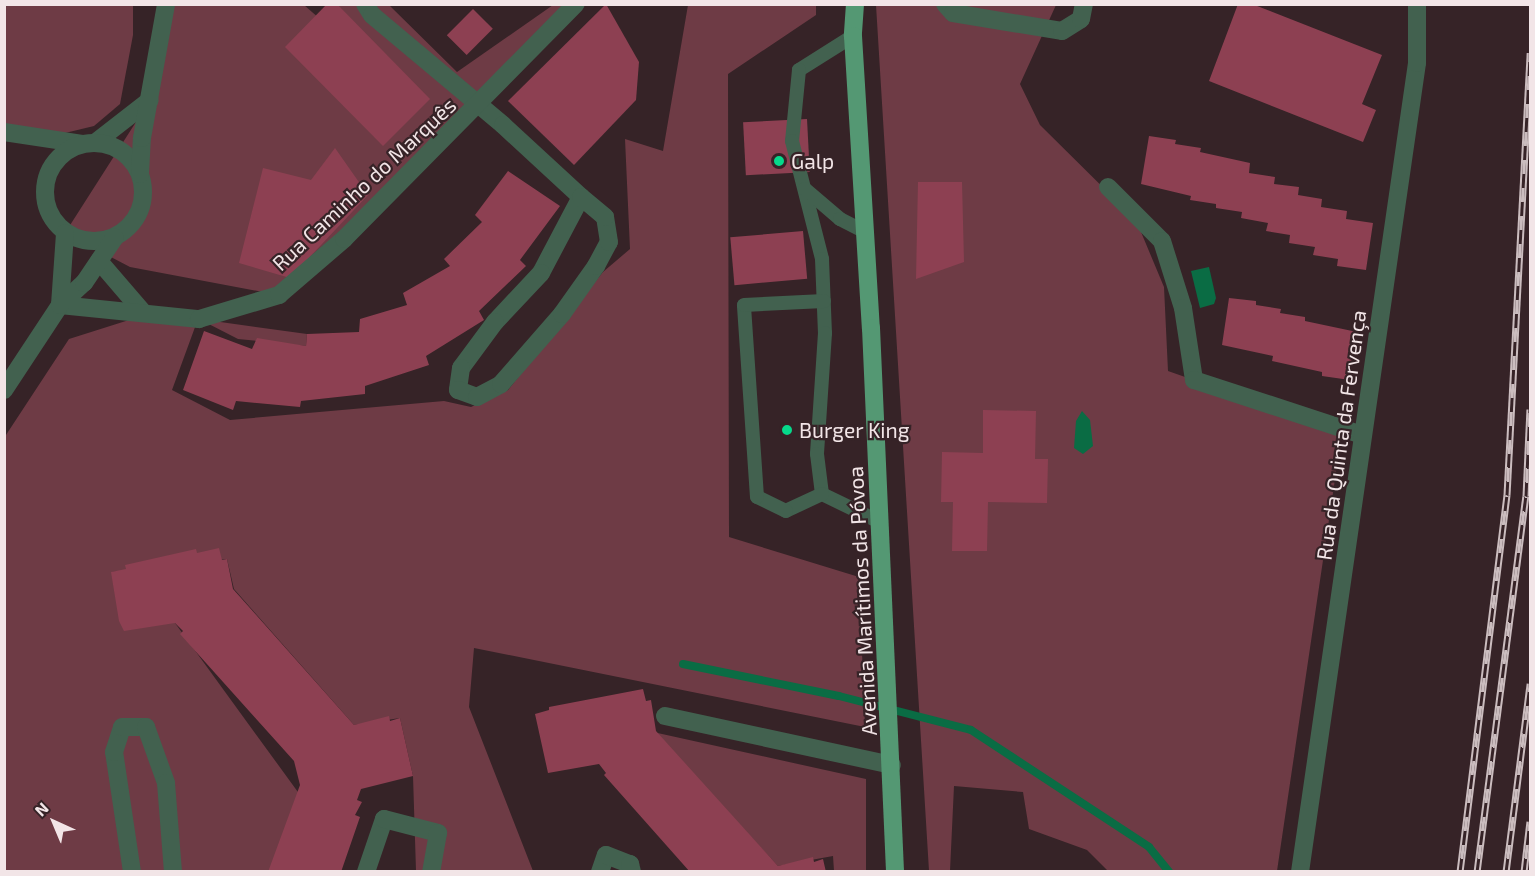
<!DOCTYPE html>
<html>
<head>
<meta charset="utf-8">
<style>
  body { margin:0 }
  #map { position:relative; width:1535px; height:876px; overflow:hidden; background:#362327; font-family:"Exo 2",sans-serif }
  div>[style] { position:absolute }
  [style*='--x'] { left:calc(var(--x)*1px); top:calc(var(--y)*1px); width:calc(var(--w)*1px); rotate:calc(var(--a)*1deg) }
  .green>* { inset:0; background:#6e3b45 }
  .water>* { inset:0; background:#0a6c44 }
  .stream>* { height:8px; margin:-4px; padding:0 4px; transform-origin:4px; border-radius:4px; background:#0a6c44 }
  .building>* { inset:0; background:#8d4052; transform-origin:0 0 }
  .service>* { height:14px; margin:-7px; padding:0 7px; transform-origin:7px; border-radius:7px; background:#42614f }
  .minor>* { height:18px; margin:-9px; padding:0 9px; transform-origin:9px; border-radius:9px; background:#42614f }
  .tertiary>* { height:18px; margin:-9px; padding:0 9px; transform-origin:9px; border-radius:9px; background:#42614f }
  .tertiary>.ring { margin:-9px; padding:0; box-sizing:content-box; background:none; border:18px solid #42614f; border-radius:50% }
  .primary>* { height:18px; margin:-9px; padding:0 9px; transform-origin:9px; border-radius:9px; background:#549873 }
  .rail>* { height:7px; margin-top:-3.5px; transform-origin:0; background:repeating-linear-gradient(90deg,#362327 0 14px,#cbbdbf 0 28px); box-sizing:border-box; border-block:2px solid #cbbdbf }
  .dots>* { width:16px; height:16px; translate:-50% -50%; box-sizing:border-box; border:3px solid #362327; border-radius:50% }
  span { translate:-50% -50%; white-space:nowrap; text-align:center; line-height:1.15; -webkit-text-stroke:4.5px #362327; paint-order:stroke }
  .poi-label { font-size:21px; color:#f2e5e7 }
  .left { translate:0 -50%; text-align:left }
  .street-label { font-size:21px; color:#f2e5e7 }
  .frame { position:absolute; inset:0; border:6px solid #f2e5e7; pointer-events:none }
  .north { position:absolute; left:24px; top:792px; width:60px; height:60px; -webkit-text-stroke:4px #362327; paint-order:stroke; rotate:316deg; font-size:16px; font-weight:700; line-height:24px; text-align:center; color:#f2e5e7 }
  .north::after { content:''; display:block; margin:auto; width:21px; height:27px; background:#f2e5e7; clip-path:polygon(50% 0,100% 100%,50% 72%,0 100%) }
</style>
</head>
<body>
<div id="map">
  <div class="green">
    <i style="clip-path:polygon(4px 5px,133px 5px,133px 35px,120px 104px,94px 126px,65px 133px,5px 125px)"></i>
    <i style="clip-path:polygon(166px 5px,304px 5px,320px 19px,341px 5px,389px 5px,457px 72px,553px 5px,576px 5px,279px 295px,130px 267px,65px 233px,150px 100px)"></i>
    <i style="clip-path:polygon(688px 5px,816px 5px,816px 15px,728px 74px,729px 537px,859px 577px,865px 727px,474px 648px,469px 707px,533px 871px,416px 871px,413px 776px,400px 718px,354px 725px,234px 589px,227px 559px,112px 572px,175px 623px,303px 799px,273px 871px,5px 871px,4px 438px,69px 339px,129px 320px,198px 319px,172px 390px,230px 420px,444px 401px,471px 407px,508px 390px,603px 272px,630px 249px,625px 139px,663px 151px)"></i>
    <i style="clip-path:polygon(876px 5px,1056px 5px,1020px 84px,1040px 125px,1136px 220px,1164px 287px,1168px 371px,1342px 432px,1277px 871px,1108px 871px,1087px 850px,1029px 829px,1023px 792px,954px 786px,950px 871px,929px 871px)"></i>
    <i style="clip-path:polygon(199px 319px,307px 334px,306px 346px,238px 339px)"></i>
    <i style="clip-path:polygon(653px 732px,866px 779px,866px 871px,834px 871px,833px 856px,778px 866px)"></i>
  </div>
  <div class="water">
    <i style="clip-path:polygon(1209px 267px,1216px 298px,1214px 304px,1200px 308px,1191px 271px)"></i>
    <i style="clip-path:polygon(1082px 411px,1090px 420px,1093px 446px,1083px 454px,1074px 448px,1076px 421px)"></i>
  </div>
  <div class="stream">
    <i style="--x:683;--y:664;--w:159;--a:11.6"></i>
    <i style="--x:839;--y:696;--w:136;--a:14.4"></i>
    <i style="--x:971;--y:730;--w:213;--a:33.3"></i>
    <i style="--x:1149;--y:847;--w:32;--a:51"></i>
  </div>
  <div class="building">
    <i style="clip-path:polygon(327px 4px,337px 4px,430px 99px,383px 146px,285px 47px)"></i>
    <i style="clip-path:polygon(606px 4px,639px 62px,636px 100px,574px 165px,508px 101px)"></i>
    <i style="clip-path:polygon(1238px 4px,1252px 4px,1382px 55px,1362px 104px,1376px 110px,1363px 142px,1209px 81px)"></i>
    <i style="left:473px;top:9px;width:28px;height:37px;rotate:45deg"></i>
    <i style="left:807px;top:119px;width:53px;height:64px;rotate:87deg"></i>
    <i style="clip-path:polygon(1149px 136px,1176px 140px,1175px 144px,1201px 148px,1200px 152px,1250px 163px,1249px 173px,1275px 177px,1274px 184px,1299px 187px,1298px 195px,1322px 199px,1321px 207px,1347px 211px,1346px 219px,1373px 223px,1366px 270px,1337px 266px,1338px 259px,1313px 255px,1315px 247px,1289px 243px,1290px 235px,1266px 231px,1268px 223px,1241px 218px,1242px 212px,1216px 208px,1216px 204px,1190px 200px,1191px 196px,1141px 184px)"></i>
    <i style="clip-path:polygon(335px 148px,368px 195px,290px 278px,239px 263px,263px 168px,311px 180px)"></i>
    <i style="clip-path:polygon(508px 171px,560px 206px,520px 260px,526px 266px,479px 311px,484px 320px,426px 356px,429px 365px,365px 386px,365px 394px,301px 401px,300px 407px,236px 401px,233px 410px,183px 390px,204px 331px,252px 349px,257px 338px,306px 346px,307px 334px,359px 332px,360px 319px,407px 305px,403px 293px,450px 266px,444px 259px,482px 222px,475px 215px)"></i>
    <i style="clip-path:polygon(918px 182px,962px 182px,964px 262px,916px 279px)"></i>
    <i style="left:803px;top:231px;width:48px;height:73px;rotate:85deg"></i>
    <i style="clip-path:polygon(1229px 298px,1256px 301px,1256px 305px,1281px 309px,1280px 313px,1305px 317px,1305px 321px,1357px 332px,1350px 380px,1322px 376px,1322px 372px,1272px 361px,1273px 356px,1222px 345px)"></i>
    <i style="clip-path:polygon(983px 410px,1036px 411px,1035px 459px,1048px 459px,1047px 503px,988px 502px,987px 551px,952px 551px,953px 502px,941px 502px,942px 452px,983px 453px)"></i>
    <i style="clip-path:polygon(219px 548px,222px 560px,227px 559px,233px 589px,354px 725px,389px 716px,390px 721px,400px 718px,413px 776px,361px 789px,357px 800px,362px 802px,355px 815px,360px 817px,341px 872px,268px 872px,300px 785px,294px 761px,180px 634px,183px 631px,175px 623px,124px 631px,119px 621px,111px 572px,126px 569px,125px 565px,196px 549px,197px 553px)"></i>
    <i style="clip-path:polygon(643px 689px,646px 701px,651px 700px,656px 731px,778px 866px,813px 857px,814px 862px,823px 859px,826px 872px,690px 872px,604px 775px,606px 773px,599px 764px,548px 773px,535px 714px,549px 710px,549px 707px)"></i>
  </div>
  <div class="service">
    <i style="--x:853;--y:36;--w:64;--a:147.8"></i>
    <i style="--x:799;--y:70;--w:71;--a:95.6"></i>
    <i style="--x:792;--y:141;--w:122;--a:75.7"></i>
    <i style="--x:822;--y:259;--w:74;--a:87.7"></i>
    <i style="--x:825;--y:333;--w:121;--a:93.8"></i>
    <i style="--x:817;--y:454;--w:40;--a:82.9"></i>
    <i style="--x:822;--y:494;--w:64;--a:25.8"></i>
    <i style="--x:805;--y:189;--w:46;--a:40.6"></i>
    <i style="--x:840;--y:219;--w:28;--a:27"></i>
    <i style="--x:822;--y:494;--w:40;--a:155"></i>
    <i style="--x:786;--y:511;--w:32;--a:-154"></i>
    <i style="--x:757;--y:497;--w:192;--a:-93.9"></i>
    <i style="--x:744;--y:305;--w:80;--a:-2.9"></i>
  </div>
  <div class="minor">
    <i style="--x:365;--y:4;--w:13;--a:58"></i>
    <i style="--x:372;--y:15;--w:171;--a:40"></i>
    <i style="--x:503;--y:125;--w:106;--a:42.7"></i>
    <i style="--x:581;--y:197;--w:86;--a:117.8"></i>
    <i style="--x:541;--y:273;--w:67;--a:133.2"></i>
    <i style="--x:495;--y:322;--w:57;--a:126.5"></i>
    <i style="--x:461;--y:368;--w:22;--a:98"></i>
    <i style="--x:458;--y:390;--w:20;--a:20"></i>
    <i style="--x:477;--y:397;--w:27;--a:-28"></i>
    <i style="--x:501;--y:384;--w:93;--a:-48.9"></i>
    <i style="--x:562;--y:314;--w:59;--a:-54.7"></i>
    <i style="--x:596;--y:266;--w:27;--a:-62"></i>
    <i style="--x:609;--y:242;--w:25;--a:-99"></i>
    <i style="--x:605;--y:217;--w:31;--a:-140"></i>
    <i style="--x:945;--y:4;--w:12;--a:48"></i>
    <i style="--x:953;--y:13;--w:110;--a:9.4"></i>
    <i style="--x:1062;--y:31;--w:22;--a:-32"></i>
    <i style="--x:1081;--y:19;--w:15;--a:-79"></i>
    <i style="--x:4;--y:132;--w:79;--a:8.7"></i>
    <i style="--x:1108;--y:187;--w:76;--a:45"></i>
    <i style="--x:1162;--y:241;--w:70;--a:72.6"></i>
    <i style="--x:1183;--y:308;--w:73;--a:81.3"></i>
    <i style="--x:1194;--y:380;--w:177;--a:18.1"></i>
    <i style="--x:99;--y:261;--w:66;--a:49.3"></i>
    <i style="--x:60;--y:305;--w:140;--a:5.8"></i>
    <i style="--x:199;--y:319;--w:84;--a:-16.7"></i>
    <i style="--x:279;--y:295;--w:86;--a:-40.7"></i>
    <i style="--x:344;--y:239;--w:330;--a:-45.4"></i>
    <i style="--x:665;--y:716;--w:232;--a:12.2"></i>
    <i style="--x:132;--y:872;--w:121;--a:-98.5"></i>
    <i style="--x:114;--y:752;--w:26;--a:-72"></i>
    <i style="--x:122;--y:727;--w:24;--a:0"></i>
    <i style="--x:146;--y:727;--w:59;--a:70.3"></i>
    <i style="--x:166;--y:783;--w:89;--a:85.5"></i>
    <i style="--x:366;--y:872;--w:56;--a:-71.2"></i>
    <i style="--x:384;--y:819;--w:56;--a:14.5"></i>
    <i style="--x:438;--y:833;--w:40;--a:100"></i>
    <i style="--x:600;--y:872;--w:18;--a:-71"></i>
    <i style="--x:606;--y:855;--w:26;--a:21"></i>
    <i style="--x:630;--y:864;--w:8;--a:76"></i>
    <i style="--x:1300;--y:872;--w:817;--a:-81.77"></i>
    <i style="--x:1417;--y:63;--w:59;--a:-90"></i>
  </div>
  <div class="tertiary">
    <i style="--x:96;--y:142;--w:68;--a:-37.9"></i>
    <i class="ring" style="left:45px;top:143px;width:80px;height:80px"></i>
    <i style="--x:140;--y:174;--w:36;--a:-87"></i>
    <i style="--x:142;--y:138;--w:136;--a:-79.8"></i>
    <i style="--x:60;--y:305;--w:72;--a:-86"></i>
    <i style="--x:4;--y:390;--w:102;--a:-56.6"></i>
    <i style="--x:60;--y:305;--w:33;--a:-43"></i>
    <i style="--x:84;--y:283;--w:55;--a:-56"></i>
  </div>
  <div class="primary">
    <i style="--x:855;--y:4;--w:32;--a:94"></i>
    <i style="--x:853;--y:36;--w:293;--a:86.5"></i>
    <i style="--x:871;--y:328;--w:545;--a:87.47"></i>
  </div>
  <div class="rail">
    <i style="--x:1460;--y:872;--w:380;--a:-82.9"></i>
    <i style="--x:1507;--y:495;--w:443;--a:-87"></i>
    <i style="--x:1477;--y:872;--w:379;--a:-82.6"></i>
    <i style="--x:1526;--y:496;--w:87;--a:-87.4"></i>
    <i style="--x:1506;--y:872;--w:190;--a:-82.7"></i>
    <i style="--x:1524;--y:872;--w:51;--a:-83.3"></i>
  </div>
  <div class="dots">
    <i style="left:779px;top:161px;background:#06d98b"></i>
    <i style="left:787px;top:430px;background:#06d98b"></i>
  </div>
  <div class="poi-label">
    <span class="left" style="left:791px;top:161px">Galp</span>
    <span class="left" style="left:799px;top:430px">Burger King</span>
  </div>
  <div class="street-label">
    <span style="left:364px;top:184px;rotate:-43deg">Rua Caminho do Marquês</span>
    <span style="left:1341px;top:435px;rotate:-82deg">Rua da Quinta da Fervença</span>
    <span style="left:862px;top:601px;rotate:-93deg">Avenida Marítimos da Póvoa</span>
  </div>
  <div class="frame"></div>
  <div class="north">N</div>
</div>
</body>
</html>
